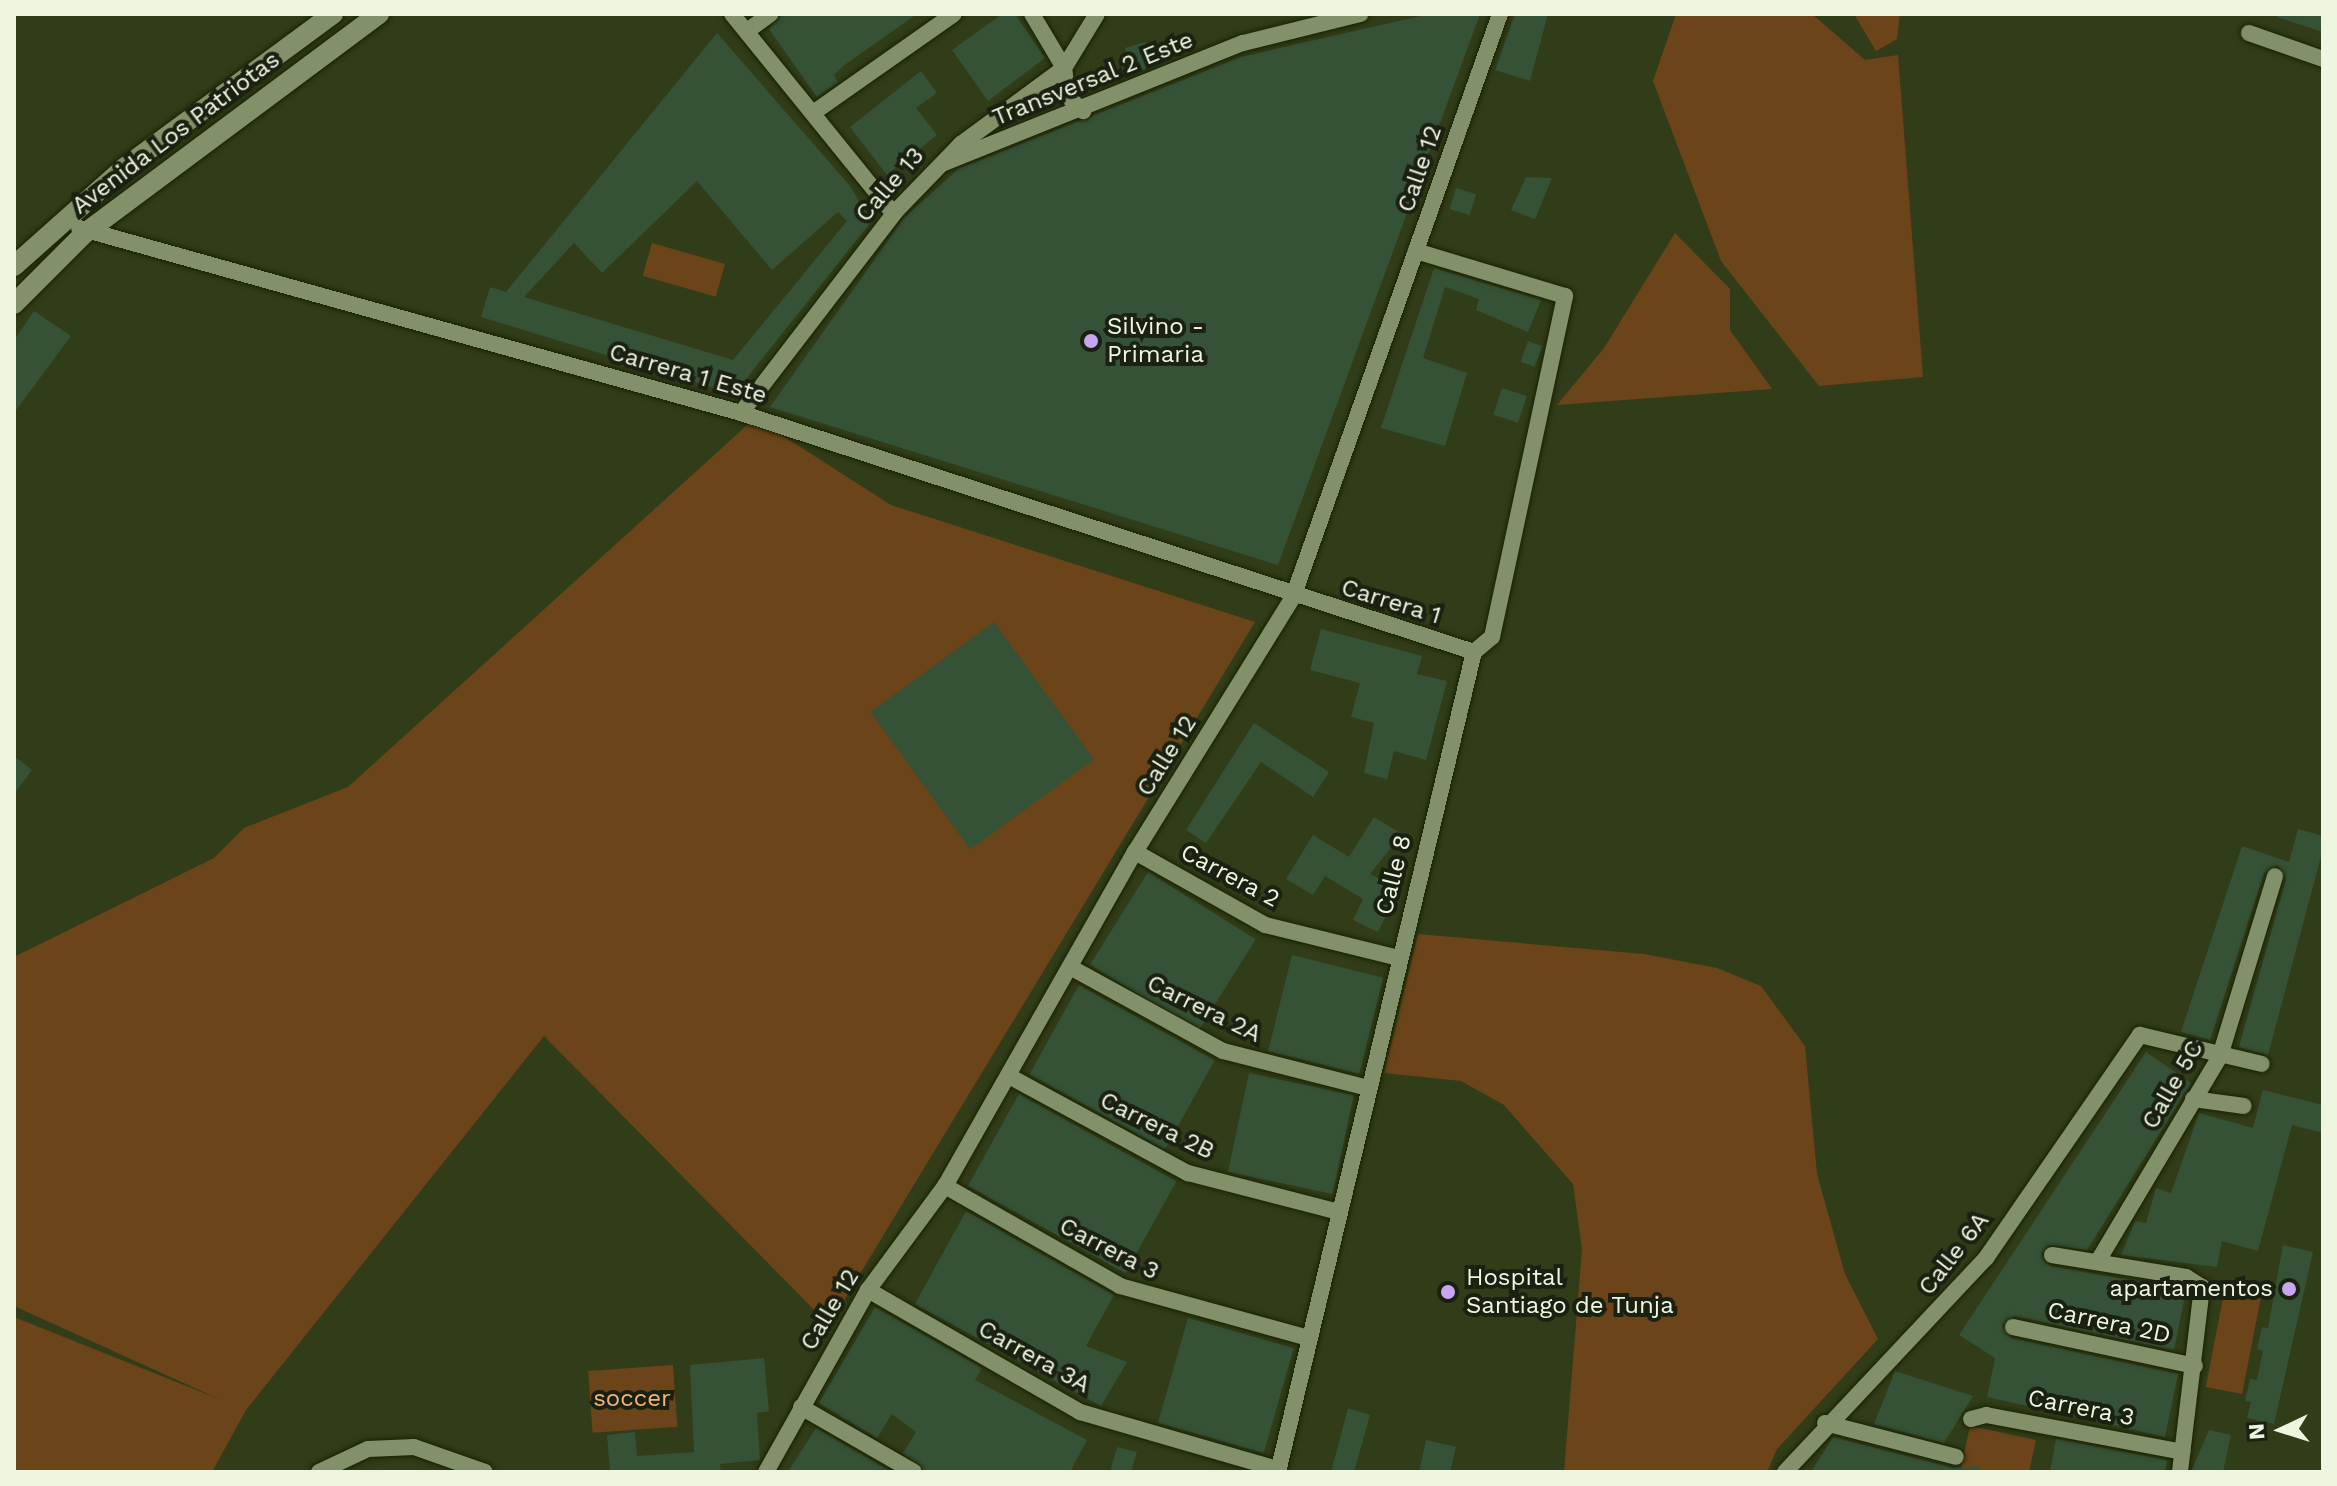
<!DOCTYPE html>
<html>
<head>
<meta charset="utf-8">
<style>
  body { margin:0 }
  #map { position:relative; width:2337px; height:1486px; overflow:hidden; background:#313c18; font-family:"Work Sans",sans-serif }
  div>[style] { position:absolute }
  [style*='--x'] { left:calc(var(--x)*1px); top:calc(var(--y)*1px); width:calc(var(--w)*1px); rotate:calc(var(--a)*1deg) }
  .green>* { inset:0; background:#6c441a; transform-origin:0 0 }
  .building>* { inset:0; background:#365236; transform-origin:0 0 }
  .roads { filter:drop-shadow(0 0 2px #192200) drop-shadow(0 0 2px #192200) }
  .street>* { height:16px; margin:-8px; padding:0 8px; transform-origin:8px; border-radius:8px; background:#83916a }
  .secondary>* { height:20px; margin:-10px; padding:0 10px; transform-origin:10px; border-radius:10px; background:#83916a }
  .dots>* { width:22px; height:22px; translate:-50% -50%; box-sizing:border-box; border:4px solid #1b2111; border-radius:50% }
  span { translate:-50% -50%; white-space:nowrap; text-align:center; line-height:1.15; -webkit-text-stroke:8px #1b2111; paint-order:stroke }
  .street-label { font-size:24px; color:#eef6e1 }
  .poi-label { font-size:24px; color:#eef6e1 }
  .left { translate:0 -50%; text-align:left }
  .right { translate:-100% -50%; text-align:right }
  .park-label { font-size:24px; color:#f4b477 }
  .frame { position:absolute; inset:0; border:16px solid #eef6e1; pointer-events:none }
  .north { position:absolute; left:2241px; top:1390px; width:80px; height:80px; -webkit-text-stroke:6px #1b2111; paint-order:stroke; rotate:266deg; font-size:22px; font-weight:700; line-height:32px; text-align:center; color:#eef6e1 }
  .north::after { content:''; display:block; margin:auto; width:28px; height:36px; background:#eef6e1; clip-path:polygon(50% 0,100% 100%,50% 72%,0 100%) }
</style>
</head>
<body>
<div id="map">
  <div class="green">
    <i style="clip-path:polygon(1676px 14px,1812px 14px,1865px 60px,1898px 55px,1923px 377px,1819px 386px,1721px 261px,1653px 81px)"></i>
    <i style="clip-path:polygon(1854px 14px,1900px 14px,1897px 39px,1876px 51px)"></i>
    <i style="clip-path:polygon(1675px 233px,1730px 289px,1730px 330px,1772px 389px,1557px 405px,1604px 348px)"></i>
    <i style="left:652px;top:243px;width:76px;height:34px;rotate:16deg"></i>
    <i style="clip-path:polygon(755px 418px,891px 505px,1255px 622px,829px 1325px,544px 1036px,246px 1410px,212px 1472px,14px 1472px,14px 1317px,219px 1399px,14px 1306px,14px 957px,214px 858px,244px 828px,348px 787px)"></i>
    <i style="clip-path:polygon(1418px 934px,1644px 954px,1717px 968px,1761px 986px,1805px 1046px,1817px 1174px,1845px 1274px,1878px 1339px,1777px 1449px,1767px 1472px,1564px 1472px,1582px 1249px,1573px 1184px,1504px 1105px,1461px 1081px,1384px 1073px)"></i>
    <i style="left:2226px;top:1283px;width:37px;height:106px;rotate:11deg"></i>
    <i style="left:673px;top:1365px;width:62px;height:85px;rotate:86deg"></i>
    <i style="clip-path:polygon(1970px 1426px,2036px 1440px,2029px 1472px,1960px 1472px)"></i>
  </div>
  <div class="building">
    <i style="clip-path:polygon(781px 14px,917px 14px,843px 66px,834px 75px,838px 82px,817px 97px,769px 29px)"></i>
    <i style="clip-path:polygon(1002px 14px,1015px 14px,1045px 58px,988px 101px,952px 50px)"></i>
    <i style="clip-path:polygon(1429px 14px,1480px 14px,1278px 565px,770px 407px,904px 218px,958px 169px,1241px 57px)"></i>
    <i style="clip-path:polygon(1515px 14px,1548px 14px,1530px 81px,1495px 70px)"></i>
    <i style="clip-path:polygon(2277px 14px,2323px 14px,2323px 32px,2277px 17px)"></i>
    <i style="clip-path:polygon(evenodd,717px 33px,850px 186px,871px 222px,734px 394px,481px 317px,490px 287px,506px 292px,717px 33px,697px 181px,772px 270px,838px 212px,847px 221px,733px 360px,524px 297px,574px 243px,602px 273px,697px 181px)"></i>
    <i style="left:1146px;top:42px;width:26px;height:22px;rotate:74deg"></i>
    <i style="clip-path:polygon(921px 71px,937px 93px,916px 108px,937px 135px,887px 175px,850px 127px)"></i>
    <i style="clip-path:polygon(1526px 177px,1552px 178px,1535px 219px,1511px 210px)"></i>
    <i style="left:1456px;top:188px;width:21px;height:22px;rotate:17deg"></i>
    <i style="clip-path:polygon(1434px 268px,1541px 300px,1528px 332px,1476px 310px,1479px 299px,1445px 287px,1423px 358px,1467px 373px,1445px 446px,1381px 428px)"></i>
    <i style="clip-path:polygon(34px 311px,71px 336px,14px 413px,14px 340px)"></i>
    <i style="left:1528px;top:341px;width:15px;height:22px;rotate:20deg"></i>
    <i style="left:1502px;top:388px;width:26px;height:28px;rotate:18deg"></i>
    <i style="left:994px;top:622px;width:170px;height:153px;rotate:54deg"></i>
    <i style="clip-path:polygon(1321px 629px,1422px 656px,1417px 674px,1447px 681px,1426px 760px,1394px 751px,1387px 779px,1364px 773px,1374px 723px,1351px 717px,1360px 683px,1310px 670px)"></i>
    <i style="clip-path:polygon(1254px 723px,1329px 772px,1313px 797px,1261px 762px,1206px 843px,1186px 830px)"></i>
    <i style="clip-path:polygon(14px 756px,32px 770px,14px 794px)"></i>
    <i style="clip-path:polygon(1374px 817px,1402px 834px,1370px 874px,1399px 888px,1378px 932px,1353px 920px,1363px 899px,1325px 876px,1313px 895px,1286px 879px,1313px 835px,1349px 857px)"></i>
    <i style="clip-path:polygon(2298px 829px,2323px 836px,2323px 849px,2268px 1055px,2239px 1047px,2286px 879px,2277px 865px,2264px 873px,2210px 1040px,2181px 1032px,2242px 846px,2289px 862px)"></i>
    <i style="left:1148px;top:872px;width:127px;height:109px;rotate:32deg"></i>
    <i style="left:1292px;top:955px;width:94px;height:99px;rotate:14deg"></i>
    <i style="left:1079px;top:985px;width:155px;height:102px;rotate:29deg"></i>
    <i style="clip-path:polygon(2146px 1052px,2191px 1083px,2087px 1250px,2049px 1245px,2041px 1254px,2050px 1266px,2186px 1290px,2174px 1350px,2015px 1316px,2002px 1325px,2011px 1338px,2178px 1374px,2165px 1437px,1987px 1397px,1995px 1358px,1959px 1335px)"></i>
    <i style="left:1249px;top:1073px;width:107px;height:101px;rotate:12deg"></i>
    <i style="clip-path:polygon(2263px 1090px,2323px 1105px,2323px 1133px,2292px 1125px,2258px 1251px,2222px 1241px,2217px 1267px,2121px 1255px,2135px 1221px,2146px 1223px,2156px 1188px,2171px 1193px,2199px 1113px,2253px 1128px)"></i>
    <i style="left:1019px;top:1094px;width:180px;height:105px;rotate:29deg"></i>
    <i style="clip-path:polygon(966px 1211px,1114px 1295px,1086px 1346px,1127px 1362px,1101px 1406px,915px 1304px)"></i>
    <i style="clip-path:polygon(2283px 1245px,2313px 1252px,2274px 1424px,2247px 1418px,2251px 1402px,2245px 1401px,2250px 1379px,2257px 1380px,2263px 1351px,2257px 1349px,2262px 1327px,2268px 1328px)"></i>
    <i style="clip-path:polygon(875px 1307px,982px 1368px,975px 1380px,1087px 1440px,1070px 1472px,925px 1472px,903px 1453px,916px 1432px,892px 1414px,877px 1438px,819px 1403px)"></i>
    <i style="left:1188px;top:1318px;width:110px;height:109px;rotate:16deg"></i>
    <i style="clip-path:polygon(764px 1358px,769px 1411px,757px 1413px,760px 1460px,720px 1464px,721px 1472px,610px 1472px,607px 1435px,635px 1432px,637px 1456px,694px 1452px,690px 1365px)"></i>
    <i style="clip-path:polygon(1895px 1371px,1973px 1396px,1944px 1443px,1874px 1424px)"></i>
    <i style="clip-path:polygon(1348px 1408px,1370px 1415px,1354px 1472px,1331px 1472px)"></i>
    <i style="clip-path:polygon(816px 1428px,892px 1472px,788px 1472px)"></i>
    <i style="clip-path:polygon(2209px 1430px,2231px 1435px,2223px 1472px,2191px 1472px)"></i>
    <i style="clip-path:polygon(1833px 1437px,1953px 1468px,1980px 1466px,1980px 1472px,1811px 1472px)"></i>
    <i style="clip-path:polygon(2056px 1439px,2167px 1460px,2165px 1472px,2050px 1472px)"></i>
    <i style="clip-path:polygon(1426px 1440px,1456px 1447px,1450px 1472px,1419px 1472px)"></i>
    <i style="clip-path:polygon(1117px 1447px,1137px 1452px,1131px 1472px,1110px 1472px)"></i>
  </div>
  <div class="roads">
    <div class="street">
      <i style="--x:732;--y:14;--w:256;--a:51"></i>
      <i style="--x:1032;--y:14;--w:63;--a:59.3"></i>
      <i style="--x:1064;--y:68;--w:29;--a:82"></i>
      <i style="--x:1068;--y:97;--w:21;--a:43"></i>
      <i style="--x:747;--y:31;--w:29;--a:-36"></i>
      <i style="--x:2249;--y:33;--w:78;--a:19.4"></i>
      <i style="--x:813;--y:113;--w:172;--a:-35.1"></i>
      <i style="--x:944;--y:163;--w:322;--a:-21.9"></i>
      <i style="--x:1243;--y:43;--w:121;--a:-13.9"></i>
      <i style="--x:79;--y:228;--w:687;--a:15.61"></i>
      <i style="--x:741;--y:413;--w:771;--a:18.06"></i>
      <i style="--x:741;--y:413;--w:253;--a:-52.5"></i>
      <i style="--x:895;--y:212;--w:95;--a:-45.9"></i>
      <i style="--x:961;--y:144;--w:128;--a:-36.4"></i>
      <i style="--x:1064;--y:68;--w:63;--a:-58.6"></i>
      <i style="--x:1135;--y:852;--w:149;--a:29.3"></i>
      <i style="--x:1265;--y:925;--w:137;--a:13.9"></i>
      <i style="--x:1072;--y:968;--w:172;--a:28.8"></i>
      <i style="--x:1223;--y:1051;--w:150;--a:14.3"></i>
      <i style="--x:1009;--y:1076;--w:204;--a:28.5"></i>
      <i style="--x:1188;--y:1173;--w:156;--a:14.5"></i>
      <i style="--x:2193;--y:1099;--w:51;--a:7.8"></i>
      <i style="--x:945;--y:1186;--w:202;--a:29.7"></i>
      <i style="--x:1120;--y:1286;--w:196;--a:15.4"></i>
      <i style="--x:2052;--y:1255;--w:136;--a:9.3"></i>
      <i style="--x:2186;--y:1277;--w:19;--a:32"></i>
      <i style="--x:2202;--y:1287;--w:186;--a:96.8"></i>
      <i style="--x:2098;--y:1261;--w:239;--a:-59.2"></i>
      <i style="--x:2220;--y:1056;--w:188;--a:-73"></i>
      <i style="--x:868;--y:1290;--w:245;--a:29.9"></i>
      <i style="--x:1080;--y:1412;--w:206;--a:16.1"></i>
      <i style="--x:2013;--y:1327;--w:186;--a:12.1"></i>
      <i style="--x:801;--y:1407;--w:130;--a:29.9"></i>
      <i style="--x:1971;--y:1419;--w:16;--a:-15"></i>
      <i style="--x:1986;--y:1415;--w:200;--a:10.6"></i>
      <i style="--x:1825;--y:1423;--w:135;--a:14.5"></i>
      <i style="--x:319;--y:1472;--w:54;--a:-25.1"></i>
      <i style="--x:368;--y:1449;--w:46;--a:-2.5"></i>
      <i style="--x:414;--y:1447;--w:75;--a:19.4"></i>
      <i style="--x:766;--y:1472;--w:209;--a:-60.7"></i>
      <i style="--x:868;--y:1290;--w:129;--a:-53.5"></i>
      <i style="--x:945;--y:1186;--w:384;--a:-60.4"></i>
      <i style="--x:1135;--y:852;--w:300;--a:-58.2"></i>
      <i style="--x:1293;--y:597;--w:619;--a:-70.45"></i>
      <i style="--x:1278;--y:1472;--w:843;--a:-76.56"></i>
      <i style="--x:1474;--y:652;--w:23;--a:-40"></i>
      <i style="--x:1492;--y:637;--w:349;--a:-77.9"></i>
      <i style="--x:1565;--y:296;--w:156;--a:-163.2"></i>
      <i style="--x:1785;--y:1472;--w:294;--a:-46.8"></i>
      <i style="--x:1986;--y:1258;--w:271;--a:-55.4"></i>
      <i style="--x:2140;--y:1035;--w:125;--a:13.4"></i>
    </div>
    <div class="secondary">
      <i style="--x:14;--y:266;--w:147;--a:-41.7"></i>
      <i style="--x:124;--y:168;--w:260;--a:-36.4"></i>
      <i style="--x:14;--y:304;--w:100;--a:-45"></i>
      <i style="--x:85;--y:233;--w:367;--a:-36.7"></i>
    </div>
  </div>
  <div class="dots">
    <i style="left:1091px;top:341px;background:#c6a6f0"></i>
    <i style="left:2289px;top:1289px;background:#c6a6f0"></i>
    <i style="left:1448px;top:1292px;background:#c6a6f0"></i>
  </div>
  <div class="street-label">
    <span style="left:1093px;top:79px;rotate:-22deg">Transversal 2 Este</span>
    <span style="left:176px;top:133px;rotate:-37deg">Avenida Los Patriotas</span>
    <span style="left:1420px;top:169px;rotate:-71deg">Calle 12</span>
    <span style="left:890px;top:185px;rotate:-49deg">Calle 13</span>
    <span style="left:688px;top:374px;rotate:16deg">Carrera 1 Este</span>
    <span style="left:1391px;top:602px;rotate:17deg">Carrera 1</span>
    <span style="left:1167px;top:756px;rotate:-58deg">Calle 12</span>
    <span style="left:1394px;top:875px;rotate:-76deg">Calle 8</span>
    <span style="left:1230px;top:876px;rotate:28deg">Carrera 2</span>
    <span style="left:1204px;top:1009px;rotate:26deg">Carrera 2A</span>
    <span style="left:2173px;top:1085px;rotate:-60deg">Calle 5C</span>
    <span style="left:1157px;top:1126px;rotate:26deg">Carrera 2B</span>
    <span style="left:1109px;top:1249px;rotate:27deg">Carrera 3</span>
    <span style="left:1954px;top:1254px;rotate:-52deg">Calle 6A</span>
    <span style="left:830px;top:1310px;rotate:-59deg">Calle 12</span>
    <span style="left:2109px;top:1323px;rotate:12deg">Carrera 2D</span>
    <span style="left:1034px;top:1357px;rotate:29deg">Carrera 3A</span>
    <span style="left:2081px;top:1408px;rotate:11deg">Carrera 3</span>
  </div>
  <div class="poi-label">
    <span class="left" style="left:1107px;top:341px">Silvino -<br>Primaria</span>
    <span class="left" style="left:1466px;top:1292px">Hospital<br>Santiago de Tunja</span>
    <span class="right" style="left:2273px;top:1289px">apartamentos</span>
  </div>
  <div class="park-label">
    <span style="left:632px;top:1399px">soccer</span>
  </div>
  <div class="frame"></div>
  <div class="north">N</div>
</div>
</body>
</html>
